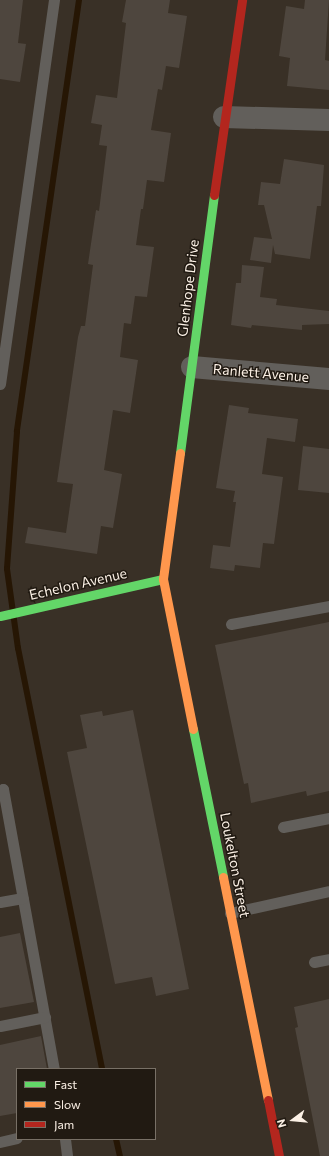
<!DOCTYPE html>
<html>
<head>
<meta charset="utf-8">
<style>
  body { margin:0 }
  #map { position:relative; width:329px; height:1156px; overflow:hidden; background:#393026; font-family:Commissioner,sans-serif }
  div>[style] { position:absolute }
  [style*='--x'] { left:calc(var(--x)*1px); top:calc(var(--y)*1px); width:calc(var(--w)*1px); rotate:calc(var(--a)*1deg) }
  .stream>* { height:6px; margin:-3px; padding:0 3px; transform-origin:3px; border-radius:3px; background:#261604 }
  .building>* { inset:0; background:#4e463e }
  .lane>* { height:11px; margin:-5.5px; padding:0 5.5px; transform-origin:5.5px; border-radius:5.5px; background:#625f5b }
  .street>* { height:22px; margin:-11px; padding:0 11px; transform-origin:11px; border-radius:11px; background:#625f5b }
  .fast>* { height:9px; margin:-4.5px; padding:0 4.5px; transform-origin:4.5px; border-radius:4.5px; background:#63d668 }
  .slow>* { height:9px; margin:-4.5px; padding:0 4.5px; transform-origin:4.5px; border-radius:4.5px; background:#ff974d }
  .jam>* { height:9px; margin:-4.5px; padding:0 4.5px; transform-origin:4.5px; border-radius:4.5px; background:#b3261e }
  span { translate:-50% -50%; white-space:nowrap; text-align:center; line-height:1.15; -webkit-text-stroke:3px #211a12; paint-order:stroke }
  .street-label { font-size:14px; color:#fbf0e5 }
  .legend { position:absolute; left:16px; top:1068px; width:140px; height:72px; box-sizing:border-box; background:#211a12; border:1px solid #787066; margin:0; padding:5px 7px; list-style:none; font-size:12px; color:#fbf0e5 }
  .legend li { display:flex; align-items:center; gap:8px; height:20px }
  .legend b { width:20px; border:1px solid #787066 }
  .north { position:absolute; left:273px; top:1100px; width:40px; height:40px; -webkit-text-stroke:3px #211a12; paint-order:stroke; rotate:254deg; font-size:11px; font-weight:700; line-height:16px; text-align:center; color:#fbf0e5 }
  .north::after { content:''; display:block; margin:auto; width:14px; height:18px; background:#fbf0e5; clip-path:polygon(50% 0,100% 100%,50% 72%,0 100%) }
</style>
</head>
<body>
<div id="map">
  <div class="stream">
    <i style="--x:79;--y:0;--w:436;--a:98.2"></i>
    <i style="--x:17;--y:432;--w:137;--a:94.2"></i>
    <i style="--x:7;--y:569;--w:80;--a:82.1"></i>
    <i style="--x:18;--y:648;--w:429;--a:78.7"></i>
    <i style="--x:116;--y:1139;--w:17;--a:77"></i>
  </div>
  <div class="building">
    <i style="clip-path:polygon(0 0,23px 0,18px 43px,26px 44px,20px 82px,0 79px)"></i>
    <i style="clip-path:polygon(126px 0,170px 0,168px 13px,187px 16px,179px 68px,166px 66px,162px 90px,158px 89px,151px 130px,171px 133px,164px 182px,147px 180px,143px 209px,141px 209px,136px 245px,154px 247px,147px 297px,135px 296px,131px 324px,124px 323px,120px 357px,138px 360px,130px 413px,113px 410px,104px 470px,122px 474px,113px 528px,101px 526px,97px 554px,25px 543px,28px 527px,66px 533px,73px 484px,57px 482px,78px 337px,81px 326px,85px 326px,93px 265px,88px 264px,96px 210px,99px 211px,107px 146px,99px 145px,102px 125px,91px 123px,96px 95px,117px 98px,126px 23px,122px 22px)"></i>
    <i style="clip-path:polygon(305px 0,329px 0,325px 60px,329px 61px,329px 90px,287px 86px,290px 58px,279px 56px,286px 6px,304px 9px)"></i>
    <i style="clip-path:polygon(284px 159px,324px 165px,321px 206px,317px 206px,310px 259px,275px 254px,273px 245px,271px 263px,250px 260px,254px 237px,272px 239px,264px 205px,258px 205px,261px 182px,280px 184px)"></i>
    <i style="clip-path:polygon(242px 265px,264px 267px,260px 297px,277px 299px,276px 305px,329px 311px,329px 324px,302px 325px,302px 330px,252px 325px,251px 328px,231px 325px,236px 283px,241px 283px)"></i>
    <i style="clip-path:polygon(229px 405px,249px 408px,248px 413px,298px 419px,295px 442px,267px 438px,262px 474px,283px 477px,274px 544px,263px 543px,260px 568px,235px 565px,234px 571px,210px 568px,213px 545px,230px 547px,236px 502px,233px 502px,235px 491px,216px 488px)"></i>
    <i style="clip-path:polygon(303px 446px,329px 449px,329px 493px,298px 490px)"></i>
    <i style="clip-path:polygon(329px 622px,329px 791px,307px 796px,306px 791px,251px 803px,248px 783px,244px 784px,215px 645px)"></i>
    <i style="clip-path:polygon(133px 710px,189px 989px,156px 996px,152px 977px,115px 984px,67px 752px,87px 748px,80px 715px,102px 711px,103px 716px)"></i>
    <i style="clip-path:polygon(20px 933px,34px 1002px,0 1008px,0 937px)"></i>
    <i style="clip-path:polygon(329px 999px,329px 1156px,320px 1156px,295px 1028px,298px 1027px,294px 1007px)"></i>
    <i style="clip-path:polygon(41px 1036px,47px 1069px,17px 1069px,17px 1113px,0 1116px,0 1045px)"></i>
  </div>
  <div class="lane">
    <i style="--x:0;--y:384;--w:388;--a:-82"></i>
    <i style="--x:231;--y:624;--w:100;--a:-10.4"></i>
    <i style="--x:0;--y:790;--w:3;--a:-18"></i>
    <i style="--x:3;--y:789;--w:285;--a:79.7"></i>
    <i style="--x:283;--y:827;--w:47;--a:-11.1"></i>
    <i style="--x:0;--y:902;--w:23;--a:-10"></i>
    <i style="--x:230;--y:913;--w:101;--a:-12.5"></i>
    <i style="--x:314;--y:962;--w:15;--a:-11"></i>
    <i style="--x:0;--y:1026;--w:46;--a:-11.3"></i>
    <i style="--x:65;--y:1139;--w:17;--a:83"></i>
    <i style="--x:0;--y:1142;--w:17;--a:-13"></i>
  </div>
  <div class="street">
    <i style="--x:224;--y:117;--w:105;--a:1.6"></i>
    <i style="--x:192;--y:367;--w:138;--a:5"></i>
  </div>
  <div class="fast">
    <i style="--x:180;--y:453;--w:260;--a:-82.5"></i>
    <i style="--x:0;--y:616;--w:167;--a:-12.8"></i>
    <i style="--x:193;--y:729;--w:151;--a:78.5"></i>
  </div>
  <div class="slow">
    <i style="--x:180;--y:453;--w:127;--a:97.7"></i>
    <i style="--x:163;--y:579;--w:153;--a:78.7"></i>
    <i style="--x:223;--y:877;--w:227;--a:78.6"></i>
  </div>
  <div class="jam">
    <i style="--x:214;--y:195;--w:197;--a:-81.8"></i>
    <i style="--x:268;--y:1100;--w:57;--a:78.9"></i>
  </div>
  <div class="street-label">
    <span style="left:188px;top:288px;rotate:-83deg">Glenhope Drive</span>
    <span style="left:261px;top:373px;rotate:5deg">Ranlett Avenue</span>
    <span style="left:78px;top:584px;rotate:-13deg">Echelon Avenue</span>
    <span style="left:235px;top:865px;rotate:79deg">Loukelton Street</span>
  </div>
  <ul class="legend">
  <li><b style="height:5px;background:#63d668"></b>Fast</li>
  <li><b style="height:5px;background:#ff974d"></b>Slow</li>
  <li><b style="height:5px;background:#b3261e"></b>Jam</li>
  </ul>
  <div class="north">N</div>
</div>
</body>
</html>
